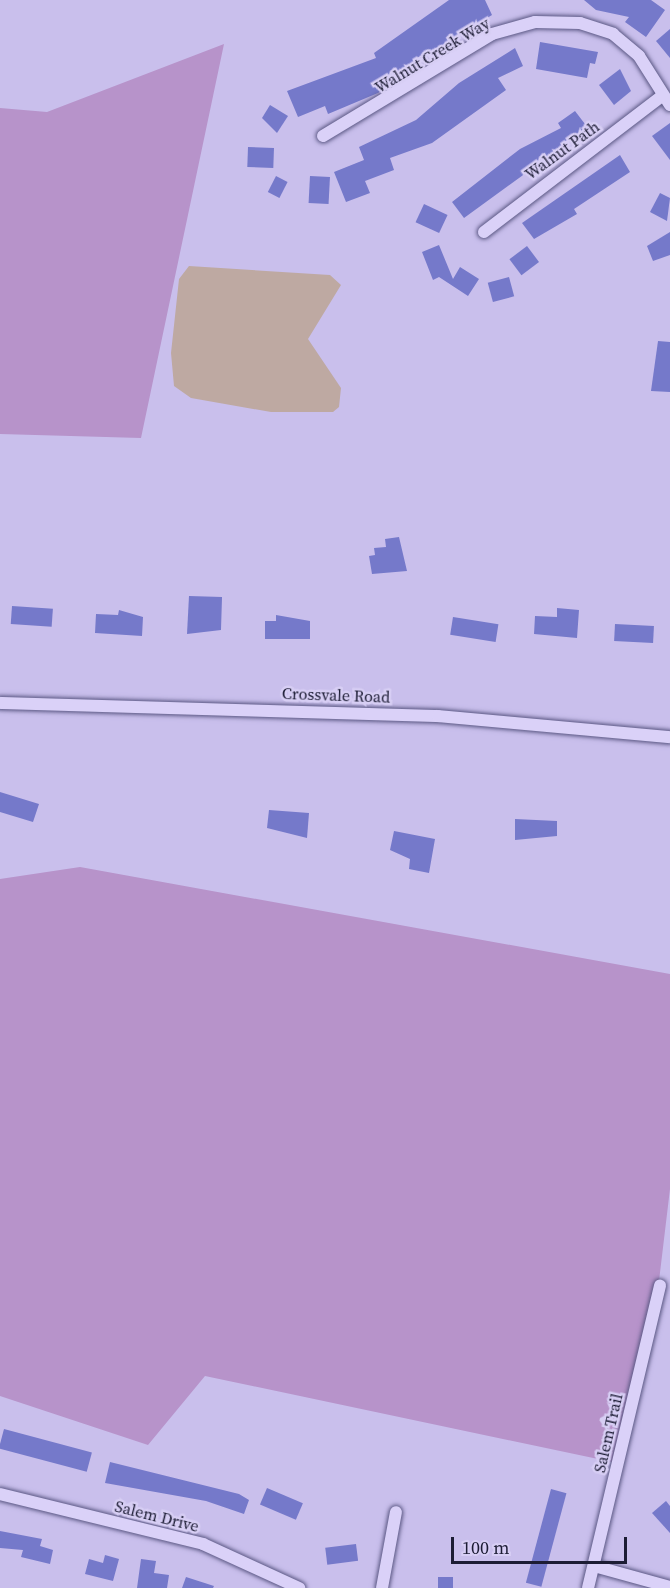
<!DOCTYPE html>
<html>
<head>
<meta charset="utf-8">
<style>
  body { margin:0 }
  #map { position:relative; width:670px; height:1588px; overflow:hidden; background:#c9bfec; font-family:"Source Serif 4",serif }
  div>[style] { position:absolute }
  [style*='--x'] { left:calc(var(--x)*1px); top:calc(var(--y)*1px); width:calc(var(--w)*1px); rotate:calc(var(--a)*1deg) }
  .green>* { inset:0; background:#b793ca }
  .water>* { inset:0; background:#bea9a2 }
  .building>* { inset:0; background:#7579ca; transform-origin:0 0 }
  .roads { filter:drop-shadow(0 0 2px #5b5884) drop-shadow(0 0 2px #5b5884) }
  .minor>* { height:12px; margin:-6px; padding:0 6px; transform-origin:6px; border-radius:6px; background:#dad1f8 }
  span { translate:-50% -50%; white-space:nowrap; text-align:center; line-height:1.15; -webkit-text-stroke:5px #d7cef4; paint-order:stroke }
  .street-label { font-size:16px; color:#1c1c34 }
  .scale { position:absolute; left:451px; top:1537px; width:176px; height:27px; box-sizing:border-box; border:3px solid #1c1c34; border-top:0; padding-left:8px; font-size:18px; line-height:21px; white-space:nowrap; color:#1c1c34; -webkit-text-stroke:4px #d7cef4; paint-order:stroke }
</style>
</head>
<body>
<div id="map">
  <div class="green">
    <i style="clip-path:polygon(224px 44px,141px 438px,0 434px,0 108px,47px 112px)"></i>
    <i style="clip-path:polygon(80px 867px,670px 974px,670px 1189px,659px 1281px,617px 1463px,205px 1376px,148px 1445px,0 1396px,0 879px)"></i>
  </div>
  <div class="water">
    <i style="clip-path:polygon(189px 266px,330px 275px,341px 285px,308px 339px,341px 388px,339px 407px,333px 412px,271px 412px,191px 398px,174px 386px,171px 353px,179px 279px)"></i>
  </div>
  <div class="building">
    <i style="clip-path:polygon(449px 0,485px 0,492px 15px,401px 70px,404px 75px,378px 93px,328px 114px,325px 106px,298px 117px,287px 91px,376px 58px,374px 53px)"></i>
    <i style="clip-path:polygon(584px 0,651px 0,665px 10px,646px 37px,625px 22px,629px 17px,596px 10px)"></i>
    <i style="clip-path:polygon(670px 29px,670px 58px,656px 41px)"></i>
    <i style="clip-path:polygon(540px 42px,598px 52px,595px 64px,590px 63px,587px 78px,536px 69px)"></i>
    <i style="clip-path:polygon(515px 48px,523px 66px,498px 78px,506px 90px,432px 143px,390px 158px,394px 170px,365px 181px,370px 193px,346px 202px,334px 172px,364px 160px,359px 147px,416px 120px,459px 83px)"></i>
    <i style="clip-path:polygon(620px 69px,631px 91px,614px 105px,599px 85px)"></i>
    <i style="clip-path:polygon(270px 105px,288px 116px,277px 133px,262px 118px)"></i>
    <i style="clip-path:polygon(575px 111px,588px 128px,464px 218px,452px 202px,520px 149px,561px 128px,558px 123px)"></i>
    <i style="clip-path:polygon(670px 123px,670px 160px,652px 136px)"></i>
    <i style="left:248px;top:147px;width:26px;height:20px;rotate:2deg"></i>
    <i style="clip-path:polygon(620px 155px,630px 172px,574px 209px,577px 214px,534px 239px,522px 223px)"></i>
    <i style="left:276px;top:176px;width:13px;height:18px;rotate:27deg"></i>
    <i style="left:310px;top:176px;width:20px;height:27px;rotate:3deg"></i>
    <i style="clip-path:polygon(660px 193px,670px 198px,667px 221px,650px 212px)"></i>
    <i style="left:424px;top:204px;width:26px;height:20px;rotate:25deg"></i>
    <i style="clip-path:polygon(670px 232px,670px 255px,653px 261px,647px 246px)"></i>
    <i style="clip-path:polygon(439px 245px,453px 279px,460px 267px,479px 279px,468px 296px,439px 277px,433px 280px,422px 252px)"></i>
    <i style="left:527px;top:246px;width:20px;height:22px;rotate:53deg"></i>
    <i style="left:509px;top:277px;width:20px;height:22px;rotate:75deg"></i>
    <i style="clip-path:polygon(658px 341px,670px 342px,670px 392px,651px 391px)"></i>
    <i style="clip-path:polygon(399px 537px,407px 571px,372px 574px,369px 556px,375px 555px,374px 548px,386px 547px,385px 539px)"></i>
    <i style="clip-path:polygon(189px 596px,222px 597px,221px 630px,187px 634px)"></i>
    <i style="left:12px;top:606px;width:41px;height:18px;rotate:4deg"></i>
    <i style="clip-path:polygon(557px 608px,579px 610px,577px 638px,534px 634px,535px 616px,557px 617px)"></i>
    <i style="clip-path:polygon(119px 610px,143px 617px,142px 636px,95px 633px,96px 614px,118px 615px)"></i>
    <i style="clip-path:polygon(276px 615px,310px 621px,310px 639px,265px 639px,265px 621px,276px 621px)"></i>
    <i style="left:453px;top:617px;width:46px;height:18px;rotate:9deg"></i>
    <i style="left:615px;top:624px;width:39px;height:17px;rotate:3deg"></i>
    <i style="clip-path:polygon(0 792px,39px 804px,33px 822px,0 812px)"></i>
    <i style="clip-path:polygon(269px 810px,309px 813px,307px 838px,267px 828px)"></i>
    <i style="clip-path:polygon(515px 819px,557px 821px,557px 836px,515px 840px)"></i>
    <i style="clip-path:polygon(394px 831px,435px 839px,429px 873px,409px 869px,410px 859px,390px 850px)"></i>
    <i style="left:4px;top:1429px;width:91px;height:20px;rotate:15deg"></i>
    <i style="clip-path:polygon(110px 1462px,239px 1494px,249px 1500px,244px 1514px,206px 1501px,105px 1483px)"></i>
    <i style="left:267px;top:1488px;width:39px;height:18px;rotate:23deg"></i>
    <i style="left:551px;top:1489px;width:16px;height:97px;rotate:15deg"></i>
    <i style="clip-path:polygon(666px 1501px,670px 1506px,670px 1533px,652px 1513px)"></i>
    <i style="clip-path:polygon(0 1531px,42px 1539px,40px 1546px,53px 1550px,50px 1564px,21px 1557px,23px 1550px,0 1548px)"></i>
    <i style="left:356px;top:1544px;width:17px;height:31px;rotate:83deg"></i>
    <i style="clip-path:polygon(105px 1555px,119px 1559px,113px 1581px,85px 1574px,89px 1559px,103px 1563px)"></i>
    <i style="clip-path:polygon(141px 1559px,156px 1561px,154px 1573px,169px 1575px,167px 1588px,137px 1588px)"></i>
    <i style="clip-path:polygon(186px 1577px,214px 1586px,213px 1588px,182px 1588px)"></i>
    <i style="left:438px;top:1577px;width:15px;height:11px"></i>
  </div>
  <div class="roads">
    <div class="minor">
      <i style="--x:323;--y:136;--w:197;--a:-31.1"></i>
      <i style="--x:492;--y:34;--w:45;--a:-15.6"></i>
      <i style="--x:535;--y:22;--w:45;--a:1.3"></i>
      <i style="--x:580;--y:23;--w:35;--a:18"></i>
      <i style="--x:613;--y:34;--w:34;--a:40"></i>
      <i style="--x:639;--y:56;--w:58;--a:57.7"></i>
      <i style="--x:484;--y:232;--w:224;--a:-37.4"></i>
      <i style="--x:0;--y:703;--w:438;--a:1.7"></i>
      <i style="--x:438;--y:716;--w:233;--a:5.2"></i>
      <i style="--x:0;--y:1494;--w:209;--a:13.8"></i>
      <i style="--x:203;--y:1544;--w:106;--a:24.6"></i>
      <i style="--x:594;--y:1566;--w:79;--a:15.4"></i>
      <i style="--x:382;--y:1588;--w:77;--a:-79.6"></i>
      <i style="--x:588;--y:1588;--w:311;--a:-76.6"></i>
    </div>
  </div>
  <div class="street-label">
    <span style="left:432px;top:55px;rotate:-31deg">Walnut Creek Way</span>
    <span style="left:562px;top:150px;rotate:-36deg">Walnut Path</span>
    <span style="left:336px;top:695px;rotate:2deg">Crossvale Road</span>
    <span style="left:608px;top:1433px;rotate:-77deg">Salem Trail</span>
    <span style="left:157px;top:1516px;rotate:14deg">Salem Drive</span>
  </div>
  <div class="scale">100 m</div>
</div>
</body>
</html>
